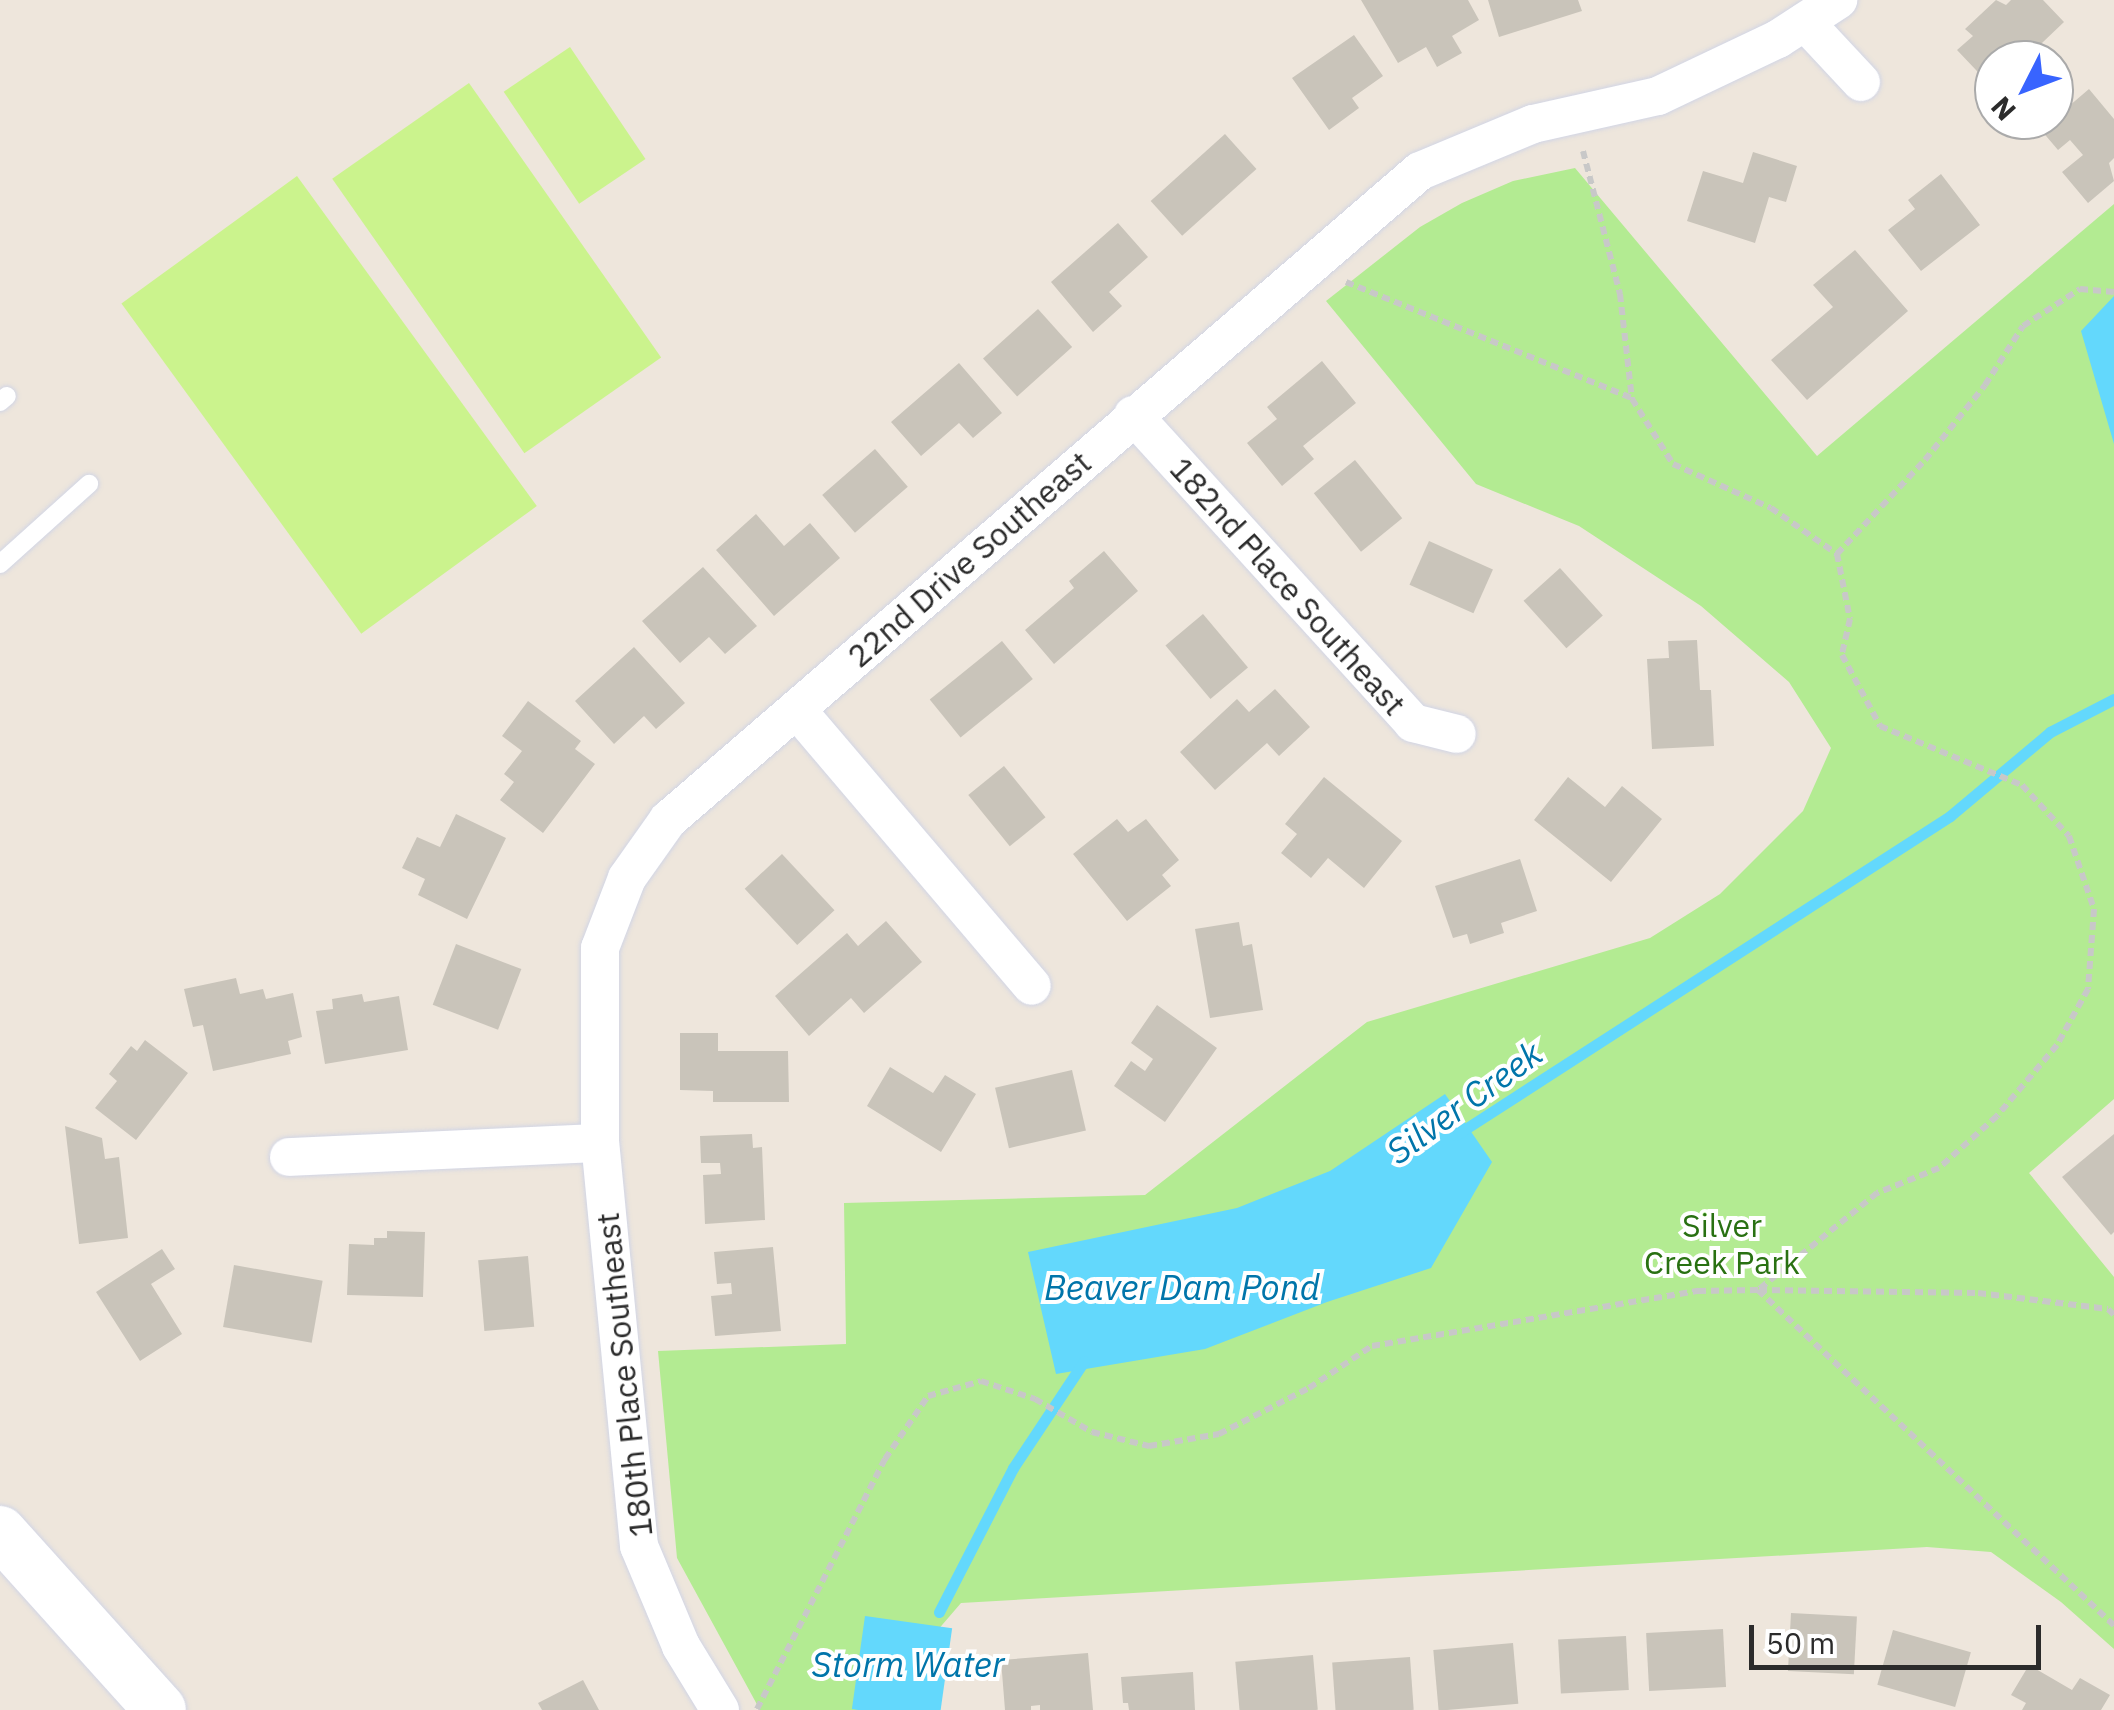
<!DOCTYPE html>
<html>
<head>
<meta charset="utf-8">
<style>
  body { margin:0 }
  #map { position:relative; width:2114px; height:1710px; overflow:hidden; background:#eee6dc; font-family:"IBM Plex Sans",sans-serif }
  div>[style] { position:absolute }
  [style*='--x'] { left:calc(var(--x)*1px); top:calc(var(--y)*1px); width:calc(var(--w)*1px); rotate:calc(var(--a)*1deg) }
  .green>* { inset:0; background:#b3eb92 }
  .pitch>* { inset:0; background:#cbf38d; transform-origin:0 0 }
  .water>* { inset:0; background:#63d8fc; transform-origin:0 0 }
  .stream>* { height:11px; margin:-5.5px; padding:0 5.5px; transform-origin:5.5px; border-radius:5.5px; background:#63d8fc }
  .building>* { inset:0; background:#c9c4ba; transform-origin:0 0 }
  .path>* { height:6px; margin-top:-3px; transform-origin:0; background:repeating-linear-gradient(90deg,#c8c8c8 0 8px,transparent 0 13px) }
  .roads { filter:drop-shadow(0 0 2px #d1d5e5) drop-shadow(0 0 2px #d1d5e5) }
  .lane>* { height:18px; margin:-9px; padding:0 9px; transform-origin:9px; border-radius:9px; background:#fff }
  .street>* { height:38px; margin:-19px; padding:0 19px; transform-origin:19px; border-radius:19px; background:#fff }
  .secondary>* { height:52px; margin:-26px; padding:0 26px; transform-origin:26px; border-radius:26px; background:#fff }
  span { translate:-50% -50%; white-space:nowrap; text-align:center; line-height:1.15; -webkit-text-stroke:8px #fff; paint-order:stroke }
  .street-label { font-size:32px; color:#2b2b2b }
  .park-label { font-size:32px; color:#297112 }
  .water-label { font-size:35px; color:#0075aa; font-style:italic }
  .north { position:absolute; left:1974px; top:40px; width:100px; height:100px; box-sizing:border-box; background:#fff; border:2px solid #aaa; border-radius:50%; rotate:228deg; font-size:28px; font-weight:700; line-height:40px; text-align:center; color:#2b2b2b }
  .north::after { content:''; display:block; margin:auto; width:35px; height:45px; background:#3864ff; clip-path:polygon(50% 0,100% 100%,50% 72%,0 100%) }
  .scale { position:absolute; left:1749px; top:1625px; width:292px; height:45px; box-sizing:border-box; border:5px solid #2b2b2b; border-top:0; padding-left:12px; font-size:30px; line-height:35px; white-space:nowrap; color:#2b2b2b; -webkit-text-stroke:8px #fff; paint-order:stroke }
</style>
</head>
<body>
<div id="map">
  <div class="green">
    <i style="clip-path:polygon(1575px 168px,1817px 456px,2114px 204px,2114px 1099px,2029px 1173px,2114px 1277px,2114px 1649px,2061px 1602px,1991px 1552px,1927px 1547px,961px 1603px,869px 1710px,760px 1710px,677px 1558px,658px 1351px,846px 1344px,844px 1203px,1145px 1195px,1367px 1022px,1650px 938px,1720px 894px,1803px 811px,1831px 748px,1789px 682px,1701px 606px,1579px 526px,1476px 484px,1326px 301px,1420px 227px,1462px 203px,1513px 181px)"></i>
  </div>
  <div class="pitch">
    <i style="left:570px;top:47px;width:135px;height:80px;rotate:56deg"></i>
    <i style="left:469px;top:83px;width:335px;height:167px;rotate:55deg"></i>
    <i style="left:297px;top:176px;width:408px;height:217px;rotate:54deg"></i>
  </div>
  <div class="water">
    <i style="clip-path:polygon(2114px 296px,2114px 444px,2081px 331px)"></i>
    <i style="clip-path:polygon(1445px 1094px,1492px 1162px,1431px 1268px,1327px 1302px,1205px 1349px,1056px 1374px,1028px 1252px,1237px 1208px,1330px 1171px)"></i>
    <i style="left:865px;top:1616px;width:88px;height:94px;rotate:8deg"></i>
  </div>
  <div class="stream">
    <i style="--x:1456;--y:1135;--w:588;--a:-32.85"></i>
    <i style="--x:1950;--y:816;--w:131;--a:-40"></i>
    <i style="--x:2050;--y:732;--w:72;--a:-27.3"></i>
    <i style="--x:939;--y:1612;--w:162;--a:-62.8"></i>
    <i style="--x:1013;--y:1468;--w:128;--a:-56.4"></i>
  </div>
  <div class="building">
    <i style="clip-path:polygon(1361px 0,1468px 0,1479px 20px,1452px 36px,1462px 53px,1437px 67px,1426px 47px,1398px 63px)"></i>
    <i style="clip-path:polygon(1488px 0,1578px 0,1582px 11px,1499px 37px)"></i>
    <i style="clip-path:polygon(1996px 0,2006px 5px,2011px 0,2043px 0,2064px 22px,2024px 60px,1994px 60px,1994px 89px,1957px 50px,1973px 36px,1965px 29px)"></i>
    <i style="clip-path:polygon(1354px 35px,1383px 76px,1352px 98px,1359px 108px,1329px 130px,1292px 78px)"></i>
    <i style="clip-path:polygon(2089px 89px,2114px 119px,2114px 158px,2109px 163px,2114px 181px,2088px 203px,2062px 172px,2083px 155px,2070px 140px,2058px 150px,2041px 130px)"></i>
    <i style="left:1225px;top:134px;width:47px;height:100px;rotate:48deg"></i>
    <i style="clip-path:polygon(1753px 152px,1797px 166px,1786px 202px,1769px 197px,1755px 243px,1687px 221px,1703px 171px,1743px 183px)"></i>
    <i style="clip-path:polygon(1941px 174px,1980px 225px,1921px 271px,1888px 230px,1915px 209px,1908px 200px)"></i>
    <i style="clip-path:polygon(1118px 223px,1148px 257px,1109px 292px,1122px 306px,1093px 332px,1051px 282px)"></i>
    <i style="clip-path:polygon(1855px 250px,1908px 311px,1807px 400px,1771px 360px,1833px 307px,1813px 285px)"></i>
    <i style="left:1038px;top:309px;width:51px;height:74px;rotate:48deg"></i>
    <i style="clip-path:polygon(1322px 361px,1356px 403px,1303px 446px,1314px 459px,1282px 486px,1247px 443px,1277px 419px,1267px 407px)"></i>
    <i style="clip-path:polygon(959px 363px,1002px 413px,973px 438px,959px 423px,921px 456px,891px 422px)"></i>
    <i style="left:875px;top:449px;width:50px;height:70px;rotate:49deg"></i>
    <i style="left:1355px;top:460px;width:75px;height:53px;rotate:51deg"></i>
    <i style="clip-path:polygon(756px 514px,784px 546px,810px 523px,840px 558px,774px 616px,716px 550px)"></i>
    <i style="left:1429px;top:541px;width:70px;height:48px;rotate:24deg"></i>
    <i style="clip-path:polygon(1104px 551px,1138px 591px,1054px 664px,1025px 630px,1074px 588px,1069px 581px)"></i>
    <i style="clip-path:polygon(703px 567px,757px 626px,725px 654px,709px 637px,680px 663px,642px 621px)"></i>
    <i style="left:1560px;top:568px;width:64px;height:49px;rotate:48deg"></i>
    <i style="left:1203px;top:614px;width:70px;height:49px;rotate:50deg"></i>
    <i style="clip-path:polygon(1697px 640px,1700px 690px,1711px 690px,1714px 746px,1652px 749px,1647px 659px,1669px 658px,1668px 641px)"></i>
    <i style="left:1002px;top:641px;width:49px;height:93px;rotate:51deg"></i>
    <i style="clip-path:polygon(634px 647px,685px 703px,656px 729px,644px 716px,614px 744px,575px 701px)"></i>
    <i style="clip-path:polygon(1275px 689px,1310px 727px,1279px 756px,1267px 743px,1215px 790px,1180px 752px,1237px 699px,1249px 712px)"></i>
    <i style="clip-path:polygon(528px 701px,581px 741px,575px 749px,595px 764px,543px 833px,500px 800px,514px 782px,504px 774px,522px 751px,502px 736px)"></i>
    <i style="left:1004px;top:766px;width:66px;height:46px;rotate:51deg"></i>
    <i style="clip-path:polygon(1324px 777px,1402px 841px,1364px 888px,1328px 858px,1311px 878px,1281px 853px,1297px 834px,1285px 824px)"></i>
    <i style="clip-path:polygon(1568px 777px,1605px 807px,1622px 786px,1662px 819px,1611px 882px,1534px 820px)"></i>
    <i style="clip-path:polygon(456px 814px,506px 838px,467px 919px,418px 895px,425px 879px,402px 868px,417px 837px,440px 847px)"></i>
    <i style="clip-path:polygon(1117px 819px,1128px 832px,1146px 819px,1179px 860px,1162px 875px,1171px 886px,1127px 921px,1073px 854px)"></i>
    <i style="left:782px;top:854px;width:77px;height:51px;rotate:47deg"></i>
    <i style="clip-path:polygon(1520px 859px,1537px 911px,1501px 923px,1504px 933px,1470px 944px,1467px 934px,1453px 938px,1435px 886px)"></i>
    <i style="clip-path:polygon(886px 921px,922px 962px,864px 1013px,851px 998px,809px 1036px,775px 996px,847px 933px,858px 946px)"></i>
    <i style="clip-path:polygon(1239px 922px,1243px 946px,1252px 944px,1263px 1010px,1210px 1018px,1195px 929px)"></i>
    <i style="left:456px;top:944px;width:70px;height:65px;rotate:21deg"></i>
    <i style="clip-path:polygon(236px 978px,240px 994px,263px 989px,266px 999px,293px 993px,302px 1037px,288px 1041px,291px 1054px,213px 1071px,203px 1025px,193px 1027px,184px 989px)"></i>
    <i style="clip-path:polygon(362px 994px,364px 1002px,399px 996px,408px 1050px,325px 1064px,316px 1011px,333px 1009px,332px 999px)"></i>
    <i style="clip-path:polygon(1157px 1005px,1217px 1048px,1165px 1122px,1114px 1086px,1131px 1061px,1145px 1071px,1153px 1059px,1131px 1043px)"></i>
    <i style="clip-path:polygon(680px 1033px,718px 1033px,718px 1051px,788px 1051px,789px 1102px,713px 1102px,713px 1091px,680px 1090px)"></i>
    <i style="clip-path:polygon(145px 1040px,188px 1073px,136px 1140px,95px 1108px,117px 1081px,109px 1074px,131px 1046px,137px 1051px)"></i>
    <i style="clip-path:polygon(890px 1067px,933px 1093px,945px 1075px,976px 1094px,941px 1152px,867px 1106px)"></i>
    <i style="left:1072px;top:1070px;width:62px;height:79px;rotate:77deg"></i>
    <i style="clip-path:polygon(65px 1126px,102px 1138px,105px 1159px,119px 1157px,128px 1238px,79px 1244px)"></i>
    <i style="clip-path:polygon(752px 1134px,753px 1148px,762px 1147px,765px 1220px,705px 1224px,703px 1175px,721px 1174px,720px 1163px,701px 1163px,700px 1136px)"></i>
    <i style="clip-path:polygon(2114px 1134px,2114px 1232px,2111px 1235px,2062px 1177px)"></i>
    <i style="clip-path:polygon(387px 1231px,425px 1232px,423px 1297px,347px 1295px,349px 1244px,374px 1245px,374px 1238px,387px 1238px)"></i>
    <i style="clip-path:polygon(773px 1247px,781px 1331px,715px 1336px,711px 1296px,732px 1294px,731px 1283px,717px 1284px,714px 1252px)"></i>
    <i style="clip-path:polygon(162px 1249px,175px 1269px,151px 1284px,182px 1334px,140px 1361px,96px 1292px)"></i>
    <i style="left:528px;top:1256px;width:71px;height:50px;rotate:85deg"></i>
    <i style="left:234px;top:1265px;width:90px;height:63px;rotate:10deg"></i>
    <i style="left:1791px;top:1613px;width:66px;height:58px;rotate:3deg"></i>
    <i style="left:1723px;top:1629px;width:58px;height:77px;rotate:87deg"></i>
    <i style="left:1893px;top:1630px;width:81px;height:57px;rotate:16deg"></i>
    <i style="left:1626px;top:1636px;width:54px;height:68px;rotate:87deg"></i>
    <i style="left:1513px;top:1643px;width:61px;height:80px;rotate:85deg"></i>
    <i style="clip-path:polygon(1088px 1653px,1093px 1710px,1040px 1710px,1040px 1705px,1031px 1706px,1031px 1710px,1005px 1710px,1001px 1660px)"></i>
    <i style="left:1313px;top:1655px;width:55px;height:78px;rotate:85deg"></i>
    <i style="left:1410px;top:1657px;width:53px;height:78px;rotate:86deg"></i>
    <i style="clip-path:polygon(2029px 1665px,2072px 1690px,2080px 1678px,2110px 1695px,2101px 1710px,2022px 1710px,2026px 1703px,2011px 1695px)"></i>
    <i style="clip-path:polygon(1193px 1672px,1195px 1710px,1129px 1710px,1128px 1703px,1123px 1703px,1121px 1677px)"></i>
    <i style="clip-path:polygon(583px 1680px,599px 1710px,542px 1710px,538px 1703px)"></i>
  </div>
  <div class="path">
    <i style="--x:1583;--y:151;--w:148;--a:75.5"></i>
    <i style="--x:1620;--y:294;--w:106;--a:83.5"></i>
    <i style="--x:1632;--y:399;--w:77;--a:57.8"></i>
    <i style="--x:1673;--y:464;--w:107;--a:24.2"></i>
    <i style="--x:1771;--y:508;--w:80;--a:34.9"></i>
    <i style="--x:1837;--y:554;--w:66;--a:78.7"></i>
    <i style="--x:1850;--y:619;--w:37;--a:103"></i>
    <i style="--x:1842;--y:655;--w:81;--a:61.8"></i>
    <i style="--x:1880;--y:726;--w:154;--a:22.6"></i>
    <i style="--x:2022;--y:785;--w:69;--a:47.3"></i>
    <i style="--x:2069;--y:836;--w:77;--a:71.1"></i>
    <i style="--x:2094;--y:909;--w:80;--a:94.3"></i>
    <i style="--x:2088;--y:989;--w:64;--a:119"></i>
    <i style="--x:2057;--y:1045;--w:93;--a:130.2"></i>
    <i style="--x:1997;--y:1116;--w:78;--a:138.1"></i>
    <i style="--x:1939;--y:1168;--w:67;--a:158"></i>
    <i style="--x:1877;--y:1193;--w:154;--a:140.8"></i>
    <i style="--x:1346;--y:282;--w:308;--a:22.1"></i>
    <i style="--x:1837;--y:554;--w:129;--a:-46.9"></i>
    <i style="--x:1925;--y:460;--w:96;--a:-51.3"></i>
    <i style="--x:1985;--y:385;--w:70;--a:-57.2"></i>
    <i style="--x:2023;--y:326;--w:68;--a:-33"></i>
    <i style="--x:2080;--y:289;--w:34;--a:5"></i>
    <i style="--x:1759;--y:1290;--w:219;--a:0.8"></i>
    <i style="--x:1978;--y:1293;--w:131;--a:7"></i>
    <i style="--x:2108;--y:1309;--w:8;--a:45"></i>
    <i style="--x:757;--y:1709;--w:281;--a:-62.9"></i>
    <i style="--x:885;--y:1459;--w:76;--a:-55.7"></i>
    <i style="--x:928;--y:1396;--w:55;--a:-15.8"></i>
    <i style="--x:981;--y:1381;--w:57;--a:18.4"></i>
    <i style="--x:1035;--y:1399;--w:66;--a:30.1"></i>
    <i style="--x:1092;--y:1432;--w:59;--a:13.8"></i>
    <i style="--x:1149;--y:1446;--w:71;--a:-9.7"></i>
    <i style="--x:1219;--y:1434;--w:101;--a:-27.1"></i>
    <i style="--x:1309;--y:1388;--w:76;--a:-33.7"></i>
    <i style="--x:1372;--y:1346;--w:331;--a:-9.6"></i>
    <i style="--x:1698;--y:1291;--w:60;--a:-1"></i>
    <i style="--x:1758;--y:1290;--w:489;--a:43.3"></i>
  </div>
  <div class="roads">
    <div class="lane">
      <i style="--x:0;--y:402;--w:9;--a:-41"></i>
      <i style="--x:0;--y:564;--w:120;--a:-42"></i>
    </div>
    <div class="street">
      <i style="--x:1805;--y:22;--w:82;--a:47"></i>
      <i style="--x:1133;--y:415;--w:416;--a:47.7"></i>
      <i style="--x:1413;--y:723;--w:45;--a:14"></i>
      <i style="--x:797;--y:710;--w:362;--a:49.6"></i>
      <i style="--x:289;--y:1157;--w:311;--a:-2.6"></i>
      <i style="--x:720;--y:1710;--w:75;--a:-121.4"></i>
      <i style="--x:681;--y:1646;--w:108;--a:-112.8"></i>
      <i style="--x:639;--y:1546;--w:405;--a:-95.5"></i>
      <i style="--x:600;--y:1143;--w:195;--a:-90"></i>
      <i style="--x:600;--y:948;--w:75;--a:-68.9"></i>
      <i style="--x:627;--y:878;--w:71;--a:-54.7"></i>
      <i style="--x:668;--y:820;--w:993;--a:-40.8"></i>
      <i style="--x:1420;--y:171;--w:122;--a:-22.6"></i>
      <i style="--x:1533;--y:124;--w:128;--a:-12.6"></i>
      <i style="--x:1658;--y:96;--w:133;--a:-25.4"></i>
      <i style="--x:1778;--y:39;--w:72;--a:-33"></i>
    </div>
    <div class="secondary">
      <i style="--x:0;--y:1532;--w:239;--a:48"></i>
    </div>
  </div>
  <div class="street-label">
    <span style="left:969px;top:559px;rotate:-41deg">22nd Drive Southeast</span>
    <span style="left:1288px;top:586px;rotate:48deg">182nd Place Southeast</span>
    <span style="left:624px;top:1375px;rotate:-96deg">180th Place Southeast</span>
  </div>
  <div class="park-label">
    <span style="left:1722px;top:1244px">Silver<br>Creek Park</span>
  </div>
  <div class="water-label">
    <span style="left:1464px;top:1102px;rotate:-36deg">Silver Creek</span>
    <span style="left:1182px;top:1287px">Beaver Dam Pond</span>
    <span style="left:908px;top:1664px">Storm Water</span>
  </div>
  <div class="north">N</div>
  <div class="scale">50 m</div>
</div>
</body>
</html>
